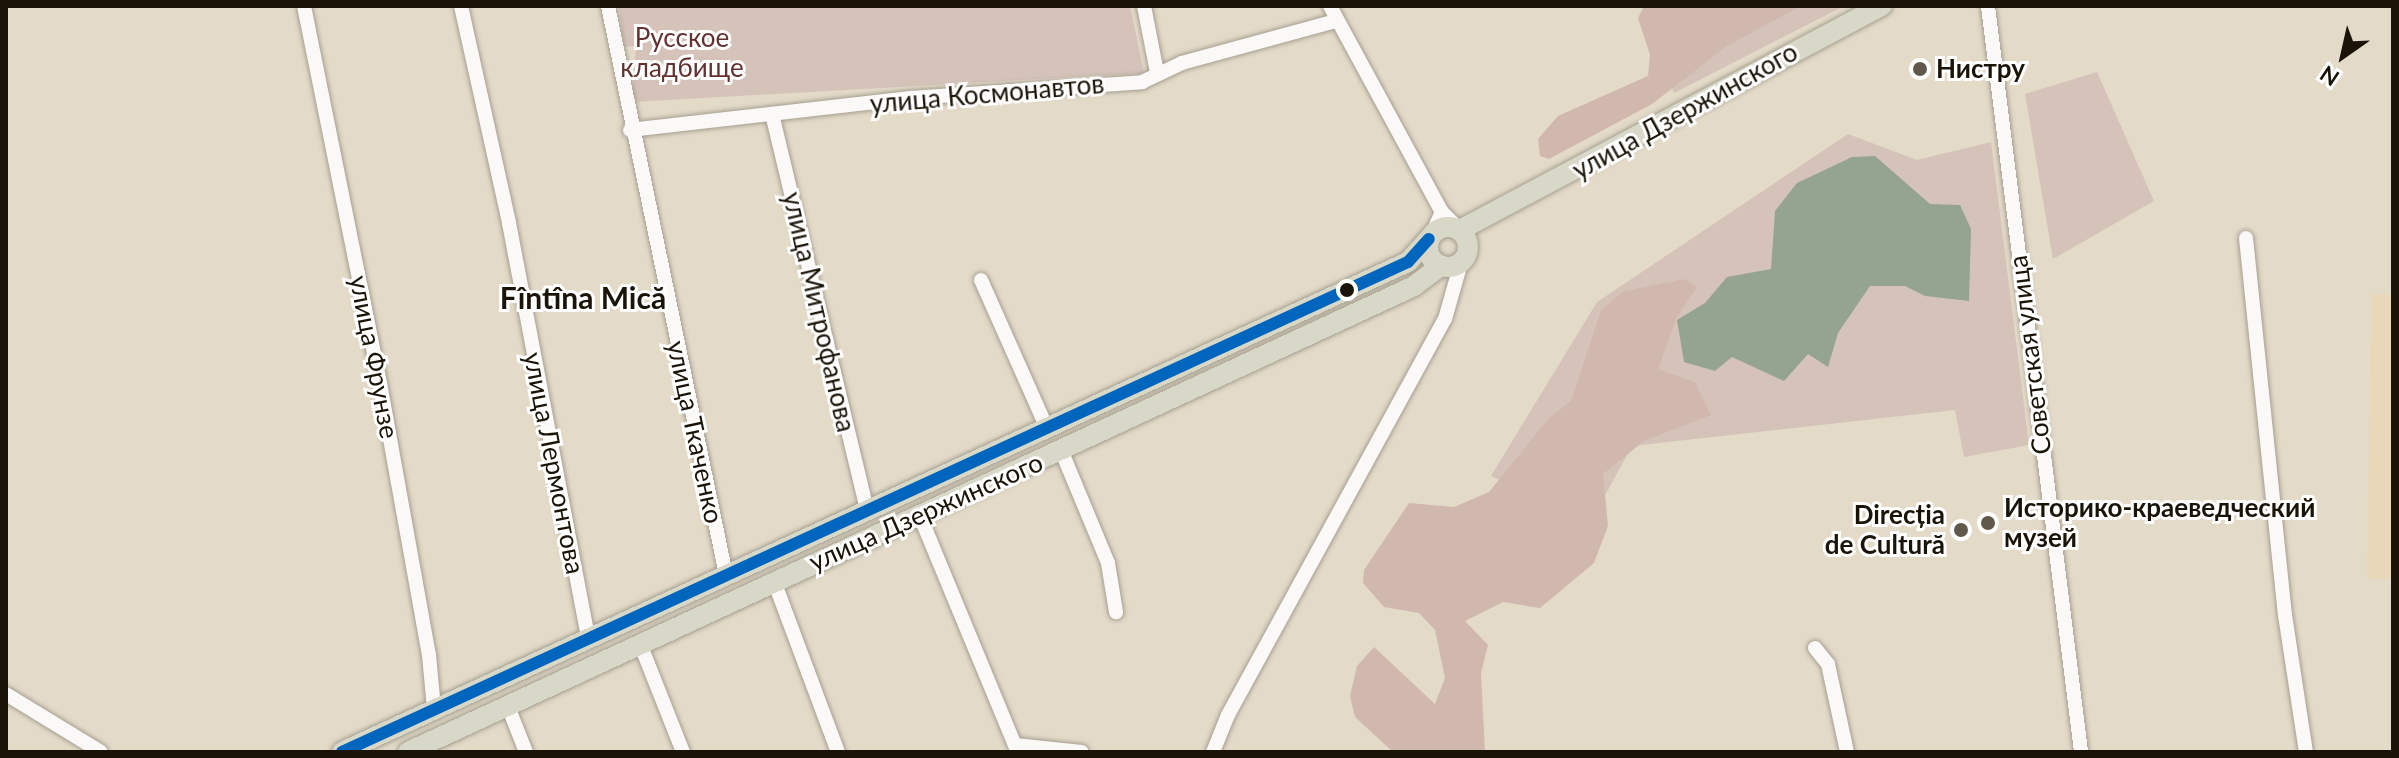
<!DOCTYPE html>
<html>
<head>
<meta charset="utf-8">
<style>
  body { margin:0 }
  #map { position:relative; width:2399px; height:758px; overflow:hidden; background:#e3dac8; font-family:Lato,sans-serif }
  div>[style] { position:absolute }
  [style*='--x'] { left:calc(var(--x)*1px); top:calc(var(--y)*1px); width:calc(var(--w)*1px); rotate:calc(var(--a)*1deg) }
  .built>* { inset:0; background:#e8d8b9 }
  .green>* { inset:0; background:#d5c3ba }
  .forest>* { inset:0; background:#d1b8af }
  .water>* { inset:0; background:#95a48e }
  .roads { filter:drop-shadow(0 0 2px #a69f90) drop-shadow(0 0 2px #a69f90) }
  .minor>* { height:14px; margin:-7px; padding:0 7px; transform-origin:7px; border-radius:7px; background:#fbf9f7 }
  .highway>* { height:20px; margin:-10px; padding:0 10px; transform-origin:10px; border-radius:10px; background:#d8d8c8 }
  .highway>.ring { margin:-10px; padding:0; box-sizing:content-box; background:none; border:20px solid #d8d8c8; border-radius:50% }
  .bus-1>* { height:12px; margin:-6px; padding:0 6px; transform-origin:6px; border-radius:6px; background:#0065bd }
  .dots>* { width:22px; height:22px; translate:-50% -50%; box-sizing:border-box; border:4px solid #fff; border-radius:50% }
  span { translate:-50% -50%; white-space:nowrap; text-align:center; line-height:1.15; -webkit-text-stroke:6px #fff; paint-order:stroke }
  .park-label { font-size:26px; color:#653130 }
  .poi-label { font-size:26px; color:#1a1408; font-weight:700 }
  .left { translate:0 -50%; text-align:left }
  .right { translate:-100% -50%; text-align:right }
  .street-label { font-size:26px; color:#1a1408 }
  .quarter-label { font-size:30px; color:#1a1408; font-weight:700 }
  .frame { position:absolute; inset:0; border:8px solid #1a1408; pointer-events:none }
  .north { position:absolute; left:2303px; top:16px; width:80px; height:80px; -webkit-text-stroke:6px #fff; paint-order:stroke; rotate:214deg; font-size:22px; font-weight:700; line-height:32px; text-align:center; color:#1a1408 }
  .north::after { content:''; display:block; margin:auto; width:28px; height:36px; background:#1a1408; clip-path:polygon(50% 0,100% 100%,50% 72%,0 100%) }
</style>
</head>
<body>
<div id="map">
  <div class="built">
    <i style="clip-path:polygon(2371px 294px,2393px 295px,2393px 579px,2367px 579px)"></i>
  </div>
  <div class="green">
    <i style="clip-path:polygon(619px 6px,1130px 6px,1144px 73px,632px 102px,636px 46px,624px 47px)"></i>
    <i style="clip-path:polygon(1644px 6px,1844px 6px,1674px 93px)"></i>
    <i style="clip-path:polygon(2097px 72px,2154px 201px,2053px 259px,2025px 94px)"></i>
    <i style="clip-path:polygon(1848px 134px,1917px 160px,1991px 142px,2029px 445px,1964px 457px,1955px 410px,1632px 446px,1590px 523px,1491px 476px,1597px 302px)"></i>
  </div>
  <div class="forest">
    <i style="clip-path:polygon(1644px 6px,1801px 6px,1727px 46px,1652px 104px,1549px 159px,1540px 156px,1538px 139px,1558px 116px,1648px 76px,1650px 55px,1638px 18px)"></i>
    <i style="clip-path:polygon(1684px 279px,1697px 287px,1677px 317px,1658px 369px,1695px 382px,1711px 415px,1644px 441px,1603px 474px,1608px 526px,1594px 563px,1540px 608px,1503px 602px,1465px 621px,1488px 645px,1481px 673px,1485px 752px,1393px 752px,1355px 717px,1350px 696px,1357px 666px,1374px 647px,1435px 704px,1445px 678px,1435px 630px,1419px 613px,1384px 607px,1363px 583px,1364px 570px,1409px 503px,1454px 507px,1489px 492px,1548px 419px,1571px 401px,1601px 310px,1624px 291px)"></i>
  </div>
  <div class="water">
    <i style="clip-path:polygon(1875px 156px,1930px 204px,1960px 205px,1971px 229px,1969px 301px,1925px 296px,1905px 286px,1870px 286px,1838px 333px,1828px 367px,1808px 354px,1784px 381px,1732px 357px,1715px 371px,1684px 362px,1677px 320px,1705px 303px,1727px 277px,1771px 269px,1775px 211px,1797px 183px,1852px 157px)"></i>
  </div>
  <div class="roads">
    <div class="minor">
      <i style="--x:304;--y:6;--w:385;--a:78.6"></i>
      <i style="--x:380;--y:383;--w:276;--a:79.8"></i>
      <i style="--x:429;--y:655;--w:54;--a:84.7"></i>
      <i style="--x:461;--y:6;--w:222;--a:77.5"></i>
      <i style="--x:509;--y:223;--w:422;--a:79.2"></i>
      <i style="--x:608;--y:6;--w:581;--a:78.28"></i>
      <i style="--x:1144;--y:6;--w:67;--a:78.9"></i>
      <i style="--x:1330;--y:6;--w:234;--a:61.5"></i>
      <i style="--x:1442;--y:212;--w:25;--a:45"></i>
      <i style="--x:1988;--y:6;--w:752;--a:82.89"></i>
      <i style="--x:772;--y:114;--w:407;--a:76.5"></i>
      <i style="--x:630;--y:130;--w:282;--a:-6.5"></i>
      <i style="--x:910;--y:98;--w:233;--a:-3.9"></i>
      <i style="--x:1142;--y:82;--w:44;--a:-25.4"></i>
      <i style="--x:1182;--y:63;--w:160;--a:-15.3"></i>
      <i style="--x:1432;--y:234;--w:24;--a:-66"></i>
      <i style="--x:2246;--y:238;--w:379;--a:84.1"></i>
      <i style="--x:2285;--y:615;--w:139;--a:81.3"></i>
      <i style="--x:981;--y:280;--w:162;--a:66"></i>
      <i style="--x:1061;--y:450;--w:122;--a:67.4"></i>
      <i style="--x:1108;--y:563;--w:50;--a:80.7"></i>
      <i style="--x:920;--y:516;--w:248;--a:67.5"></i>
      <i style="--x:1015;--y:745;--w:67;--a:6"></i>
      <i style="--x:774;--y:581;--w:183;--a:69.5"></i>
      <i style="--x:641;--y:646;--w:114;--a:68.4"></i>
      <i style="--x:1815;--y:648;--w:21;--a:51"></i>
      <i style="--x:1828;--y:664;--w:90;--a:77.8"></i>
      <i style="--x:6;--y:694;--w:111;--a:31.4"></i>
      <i style="--x:507;--y:704;--w:52;--a:68.4"></i>
      <i style="--x:1213;--y:752;--w:40;--a:-68"></i>
      <i style="--x:1228;--y:715;--w:452;--a:-61.3"></i>
      <i style="--x:1445;--y:319;--w:58;--a:-74.1"></i>
    </div>
    <div class="highway">
      <i class="ring" style="left:1428px;top:227px;width:20px;height:20px"></i>
      <i style="--x:1460;--y:230;--w:478;--a:-28"></i>
      <i style="--x:342;--y:752;--w:1173;--a:-24.69"></i>
      <i style="--x:1408;--y:262;--w:31;--a:-48"></i>
      <i style="--x:408;--y:752;--w:1109;--a:-24.85"></i>
      <i style="--x:1414;--y:286;--w:34;--a:-37"></i>
    </div>
  </div>
  <div class="bus-1">
    <i style="--x:342;--y:752;--w:1173;--a:-24.69"></i>
    <i style="--x:1408;--y:262;--w:31;--a:-48"></i>
  </div>
  <div class="dots">
    <i style="left:1920px;top:69px;background:#60594b"></i>
    <i style="left:1347px;top:290px;background:#1a1408"></i>
    <i style="left:1988px;top:523px;background:#60594b"></i>
    <i style="left:1961px;top:530px;background:#60594b"></i>
  </div>
  <div class="park-label">
    <span style="left:682px;top:53px">Русское<br>кладбище</span>
  </div>
  <div class="poi-label">
    <span class="left" style="left:1936px;top:69px">Нистру</span>
    <span class="left" style="left:2004px;top:523px">Историко-краеведческий<br>музей</span>
    <span class="right" style="left:1945px;top:530px">Direcția<br>de Cultură</span>
  </div>
  <div class="street-label">
    <span style="left:987px;top:94px;rotate:-5deg">улица Космонавтов</span>
    <span style="left:1685px;top:111px;rotate:-29deg">улица Дзержинского</span>
    <span style="left:819px;top:312px;rotate:77deg">улица Митрофанова</span>
    <span style="left:2030px;top:355px;rotate:-97deg">Советская улица</span>
    <span style="left:374px;top:357px;rotate:79deg">улица Фрунзе</span>
    <span style="left:695px;top:432px;rotate:78deg">улица Ткаченко</span>
    <span style="left:554px;top:463px;rotate:79deg">улица Лермонтова</span>
    <span style="left:926px;top:512px;rotate:-24deg">улица Дзержинского</span>
  </div>
  <div class="quarter-label">
    <span style="left:583px;top:297px">Fîntîna Mică</span>
  </div>
  <div class="frame"></div>
  <div class="north">N</div>
</div>
</body>
</html>
